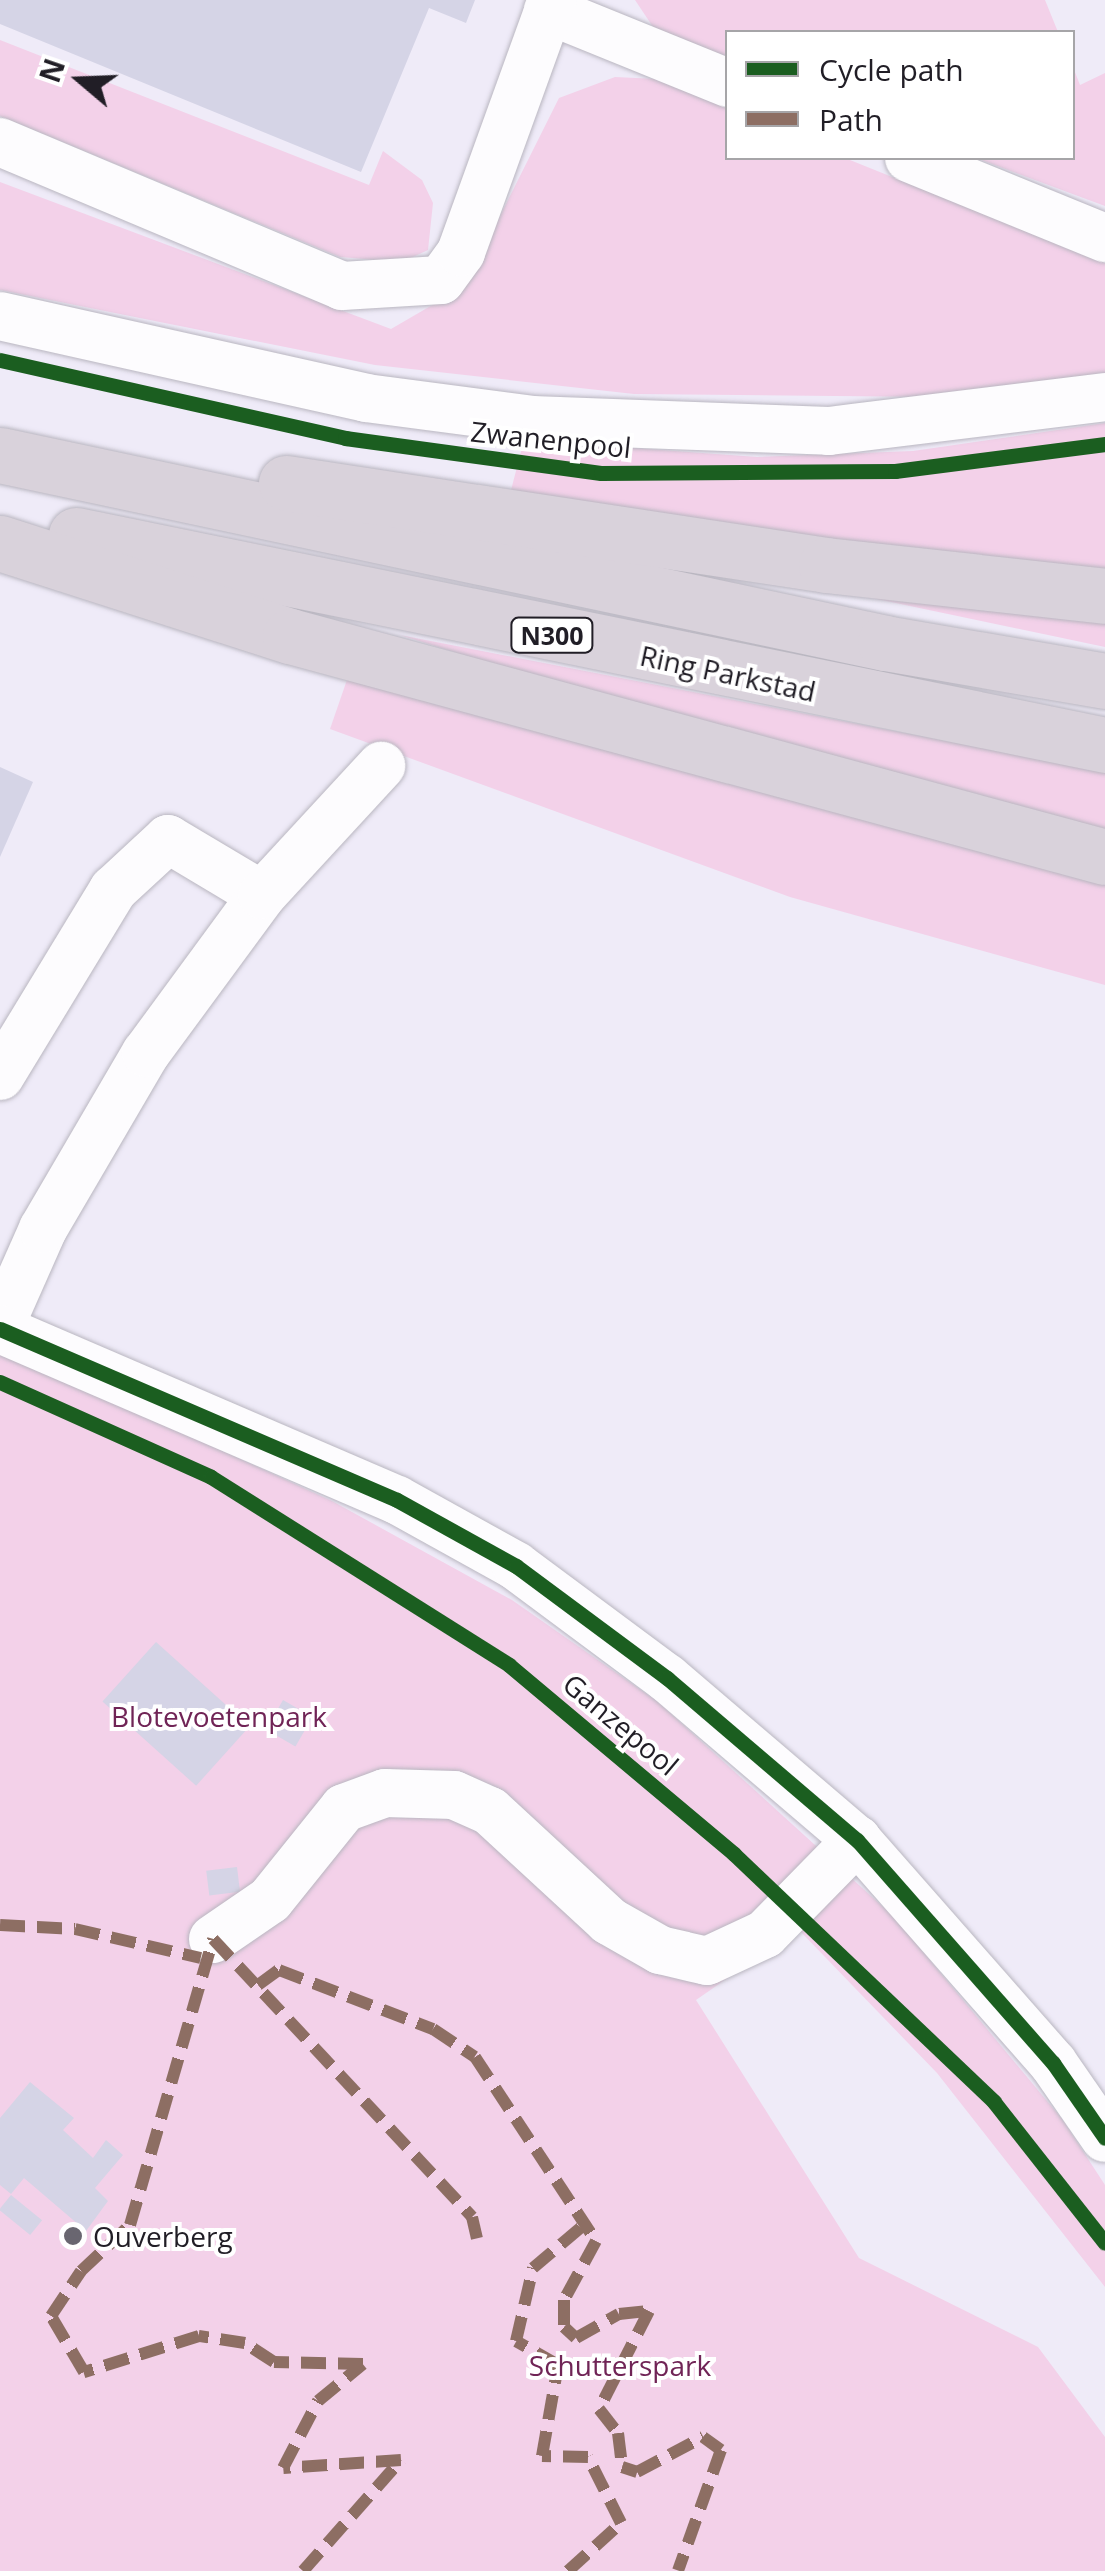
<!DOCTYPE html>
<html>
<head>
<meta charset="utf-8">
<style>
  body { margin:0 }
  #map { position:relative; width:1105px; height:2571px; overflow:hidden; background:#efebf8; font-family:"Open Sans",sans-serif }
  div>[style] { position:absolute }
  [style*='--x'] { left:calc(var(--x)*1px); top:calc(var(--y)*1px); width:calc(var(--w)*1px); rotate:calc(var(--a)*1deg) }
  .green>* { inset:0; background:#f3d1e9 }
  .building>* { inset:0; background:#d5d4e6; transform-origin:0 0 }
  .roads { filter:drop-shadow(0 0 2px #b9b6c0) drop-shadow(0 0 2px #b9b6c0) }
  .minor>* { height:48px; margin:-24px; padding:0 24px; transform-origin:24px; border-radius:24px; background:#fdfcfe }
  .highway>* { height:55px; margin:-27.5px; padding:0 27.5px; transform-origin:27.5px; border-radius:27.5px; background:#d9d2db }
  .quiet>* { height:12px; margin-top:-6px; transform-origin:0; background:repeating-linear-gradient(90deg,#8d6e63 0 25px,transparent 0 37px) }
  .cycleway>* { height:15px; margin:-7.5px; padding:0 7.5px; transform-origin:7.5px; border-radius:7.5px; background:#1b5e20 }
  .dots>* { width:28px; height:28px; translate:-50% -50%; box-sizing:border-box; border:5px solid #fff; border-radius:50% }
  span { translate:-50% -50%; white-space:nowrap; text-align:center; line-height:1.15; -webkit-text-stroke:8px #fff; paint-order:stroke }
  .shield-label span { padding:2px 8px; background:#fff; border:2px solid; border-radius:8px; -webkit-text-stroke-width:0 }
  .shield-label { font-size:25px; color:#211e26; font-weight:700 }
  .street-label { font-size:28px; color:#211e26 }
  .park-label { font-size:28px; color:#702456 }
  .poi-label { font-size:28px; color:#211e26 }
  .left { translate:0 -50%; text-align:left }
  .legend { position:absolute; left:725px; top:30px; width:350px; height:130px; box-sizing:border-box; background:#fff; border:2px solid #a6a5a8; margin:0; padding:12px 18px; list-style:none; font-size:30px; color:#211e26 }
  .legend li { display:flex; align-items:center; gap:20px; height:50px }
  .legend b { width:50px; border:2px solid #a6a5a8 }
  .north { position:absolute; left:30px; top:30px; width:100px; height:100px; -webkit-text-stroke:8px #fff; paint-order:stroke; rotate:289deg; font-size:28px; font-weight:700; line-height:40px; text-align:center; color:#211e26 }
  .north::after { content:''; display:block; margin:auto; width:35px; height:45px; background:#211e26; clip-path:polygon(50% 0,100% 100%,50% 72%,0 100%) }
</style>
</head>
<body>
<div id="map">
  <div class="green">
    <i style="clip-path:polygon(635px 0,1045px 0,1058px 32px,728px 32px,727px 57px,653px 27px)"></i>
    <i style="clip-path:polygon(0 40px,369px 185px,383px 151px,422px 180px,433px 203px,428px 250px,402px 262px,340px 257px,0 116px)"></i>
    <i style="clip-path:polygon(1073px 67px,1080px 85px,1105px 73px,1105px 206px,976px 158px,1072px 158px)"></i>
    <i style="clip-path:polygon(615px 77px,657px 79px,727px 108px,728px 158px,845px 158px,1105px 263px,1105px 377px,933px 397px,634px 394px,375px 365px,0 290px,0 182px,391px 329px,465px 286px,559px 98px)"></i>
    <i style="clip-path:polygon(1105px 423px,1105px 582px,510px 494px,524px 440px,757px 457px,913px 451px)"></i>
    <i style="clip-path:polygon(796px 582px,1105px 609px,1105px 647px)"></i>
    <i style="clip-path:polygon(400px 635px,1105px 772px,1105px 838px,638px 710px)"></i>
    <i style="clip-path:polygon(349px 674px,1105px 878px,1105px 985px,790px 897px,330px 729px)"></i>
    <i style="clip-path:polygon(0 1349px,332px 1501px,512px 1600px,658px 1702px,893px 1916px,1062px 2119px,1105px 2185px,1105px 2287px,937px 2073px,798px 1929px,696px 2000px,859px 2258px,1038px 2347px,1105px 2437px,1105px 2571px,0 2571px)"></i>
  </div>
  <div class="building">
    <i style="clip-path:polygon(0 0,475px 0,466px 23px,429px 8px,361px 172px,0 24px)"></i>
    <i style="clip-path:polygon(0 767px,33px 782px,0 857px)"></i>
    <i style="left:156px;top:1642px;width:126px;height:80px;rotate:42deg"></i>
    <i style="left:283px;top:1700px;width:34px;height:34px;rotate:30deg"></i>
    <i style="left:237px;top:1867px;width:25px;height:31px;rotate:83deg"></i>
    <i style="clip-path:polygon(30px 2082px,74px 2118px,63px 2130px,93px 2158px,106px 2140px,123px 2155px,95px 2188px,108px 2201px,86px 2231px,24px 2178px,11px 2194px,0 2185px,0 2118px)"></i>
    <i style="left:11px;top:2195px;width:40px;height:19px;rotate:39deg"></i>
  </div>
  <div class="roads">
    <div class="minor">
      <i style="--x:548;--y:10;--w:194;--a:22.1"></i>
      <i style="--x:0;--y:142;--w:371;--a:22.8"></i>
      <i style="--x:342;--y:286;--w:99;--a:-3.5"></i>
      <i style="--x:441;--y:280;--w:34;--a:-54"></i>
      <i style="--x:461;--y:252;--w:268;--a:-70.1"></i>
      <i style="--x:909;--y:158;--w:212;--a:22.2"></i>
      <i style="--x:0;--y:316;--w:375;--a:12.6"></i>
      <i style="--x:366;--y:398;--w:167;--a:7.5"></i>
      <i style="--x:532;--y:420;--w:297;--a:2.1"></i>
      <i style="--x:829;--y:431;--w:278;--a:-7"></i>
      <i style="--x:0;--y:1076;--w:218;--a:-58.7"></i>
      <i style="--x:113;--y:890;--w:75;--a:-42.8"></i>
      <i style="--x:168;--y:839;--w:109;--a:30.8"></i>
      <i style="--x:0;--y:1326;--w:106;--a:-66.1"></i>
      <i style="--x:43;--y:1229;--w:204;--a:-59.7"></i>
      <i style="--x:146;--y:1053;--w:196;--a:-53.7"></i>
      <i style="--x:262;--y:895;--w:176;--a:-47.3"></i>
      <i style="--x:0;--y:1329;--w:432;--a:23.3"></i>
      <i style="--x:397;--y:1500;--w:136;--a:29"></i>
      <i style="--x:516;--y:1566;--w:188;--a:36.6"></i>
      <i style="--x:667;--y:1678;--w:250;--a:40.5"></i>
      <i style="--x:857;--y:1840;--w:297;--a:48.7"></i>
      <i style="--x:1053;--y:2063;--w:91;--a:55.3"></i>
      <i style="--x:213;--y:1939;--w:69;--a:-34.4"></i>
      <i style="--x:270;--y:1900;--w:118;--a:-51.2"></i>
      <i style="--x:344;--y:1808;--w:44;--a:-20.1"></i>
      <i style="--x:385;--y:1793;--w:69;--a:1.7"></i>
      <i style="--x:454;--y:1795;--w:39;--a:24"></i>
      <i style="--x:490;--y:1811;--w:162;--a:42.7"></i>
      <i style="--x:609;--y:1921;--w:59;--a:29.6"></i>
      <i style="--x:660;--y:1950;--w:48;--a:13.2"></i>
      <i style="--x:707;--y:1961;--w:64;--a:-25"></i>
      <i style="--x:765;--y:1934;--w:132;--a:-45.6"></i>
    </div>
    <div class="highway">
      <i style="--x:0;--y:455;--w:905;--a:11.99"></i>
      <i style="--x:885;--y:643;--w:223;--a:9.8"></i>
      <i style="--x:286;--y:483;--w:546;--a:8.63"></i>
      <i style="--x:826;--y:565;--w:281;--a:6.3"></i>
      <i style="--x:76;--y:535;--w:1050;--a:11.53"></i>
      <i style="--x:0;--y:543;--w:305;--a:17.8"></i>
      <i style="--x:290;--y:636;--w:844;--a:15.17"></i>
    </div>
  </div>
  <div class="quiet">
    <i style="--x:0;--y:1925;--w:75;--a:3.1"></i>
    <i style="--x:75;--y:1929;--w:129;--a:13"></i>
    <i style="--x:258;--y:1985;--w:26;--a:-36"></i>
    <i style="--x:279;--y:1970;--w:165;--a:21"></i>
    <i style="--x:433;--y:2029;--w:50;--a:33.7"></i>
    <i style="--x:475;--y:2057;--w:220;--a:56.7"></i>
    <i style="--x:596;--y:2241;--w:67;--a:118.5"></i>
    <i style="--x:564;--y:2300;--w:27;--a:90"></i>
    <i style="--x:564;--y:2327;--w:16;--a:43"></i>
    <i style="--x:576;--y:2338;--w:49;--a:-29.2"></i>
    <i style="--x:619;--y:2314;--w:30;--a:-6"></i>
    <i style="--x:649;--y:2311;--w:110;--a:117"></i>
    <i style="--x:599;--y:2409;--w:31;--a:52"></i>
    <i style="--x:618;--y:2433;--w:34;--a:83"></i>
    <i style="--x:622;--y:2467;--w:16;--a:18"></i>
    <i style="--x:637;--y:2472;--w:75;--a:-27.9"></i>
    <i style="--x:703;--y:2437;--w:22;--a:36"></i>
    <i style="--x:721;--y:2450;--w:128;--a:109.6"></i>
    <i style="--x:303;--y:2571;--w:148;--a:-48.6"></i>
    <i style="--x:401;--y:2460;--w:118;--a:176.1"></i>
    <i style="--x:283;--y:2468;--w:76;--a:-62.4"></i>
    <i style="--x:318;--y:2401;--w:58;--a:-39.4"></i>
    <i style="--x:363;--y:2364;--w:89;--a:-178.7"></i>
    <i style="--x:274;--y:2362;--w:35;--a:-147"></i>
    <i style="--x:245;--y:2343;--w:47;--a:-171.3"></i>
    <i style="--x:199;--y:2336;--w:121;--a:162.6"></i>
    <i style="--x:84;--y:2372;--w:65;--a:-120.5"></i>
    <i style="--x:51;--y:2316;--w:54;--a:-56.3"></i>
    <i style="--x:81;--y:2271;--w:67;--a:-43.2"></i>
    <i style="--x:130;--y:2225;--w:298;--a:-73.8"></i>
    <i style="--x:213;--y:1939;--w:380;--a:47"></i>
    <i style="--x:472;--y:2217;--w:22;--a:77"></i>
    <i style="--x:568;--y:2571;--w:72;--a:-42.2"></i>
    <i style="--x:621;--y:2523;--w:74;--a:-116.6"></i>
    <i style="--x:588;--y:2457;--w:46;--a:-178.8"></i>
    <i style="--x:542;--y:2456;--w:92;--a:-80"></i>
    <i style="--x:558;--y:2365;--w:48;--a:-150.3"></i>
    <i style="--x:516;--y:2341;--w:75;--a:-76.9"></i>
    <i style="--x:533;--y:2268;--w:70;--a:-40.3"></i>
  </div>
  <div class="cycleway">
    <i style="--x:0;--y:360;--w:354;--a:12.7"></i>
    <i style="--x:345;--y:438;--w:258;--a:7.8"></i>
    <i style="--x:601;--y:473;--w:294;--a:-0.4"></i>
    <i style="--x:895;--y:471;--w:212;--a:-7.3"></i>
    <i style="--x:0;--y:1329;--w:432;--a:23.3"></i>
    <i style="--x:397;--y:1500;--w:136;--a:29"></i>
    <i style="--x:516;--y:1566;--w:188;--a:36.6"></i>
    <i style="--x:667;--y:1678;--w:250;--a:40.5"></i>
    <i style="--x:857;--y:1840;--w:297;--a:48.7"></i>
    <i style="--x:1053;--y:2063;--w:91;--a:55.3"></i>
    <i style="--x:0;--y:1382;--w:231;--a:24.2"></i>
    <i style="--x:211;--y:1477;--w:352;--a:32.2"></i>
    <i style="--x:509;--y:1665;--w:294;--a:40"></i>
    <i style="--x:734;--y:1854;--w:359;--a:43.6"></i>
    <i style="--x:994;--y:2102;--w:179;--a:51.8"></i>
  </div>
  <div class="dots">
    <i style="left:73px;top:2236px;background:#696670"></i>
  </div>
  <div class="shield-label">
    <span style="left:552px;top:635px">N300</span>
  </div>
  <div class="street-label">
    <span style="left:551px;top:439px;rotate:6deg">Zwanenpool</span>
    <span style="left:728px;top:673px;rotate:12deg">Ring Parkstad</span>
    <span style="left:621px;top:1724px;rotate:40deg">Ganzepool</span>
  </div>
  <div class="park-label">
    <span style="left:219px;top:1716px">Blotevoetenpark</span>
    <span style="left:620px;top:2365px">Schutterspark</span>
  </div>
  <div class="poi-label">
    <span class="left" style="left:93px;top:2236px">Ouverberg</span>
  </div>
  <ul class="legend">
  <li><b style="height:12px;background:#1b5e20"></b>Cycle path</li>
  <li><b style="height:12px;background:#8d6e63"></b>Path</li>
  </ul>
  <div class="north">N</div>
</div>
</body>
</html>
